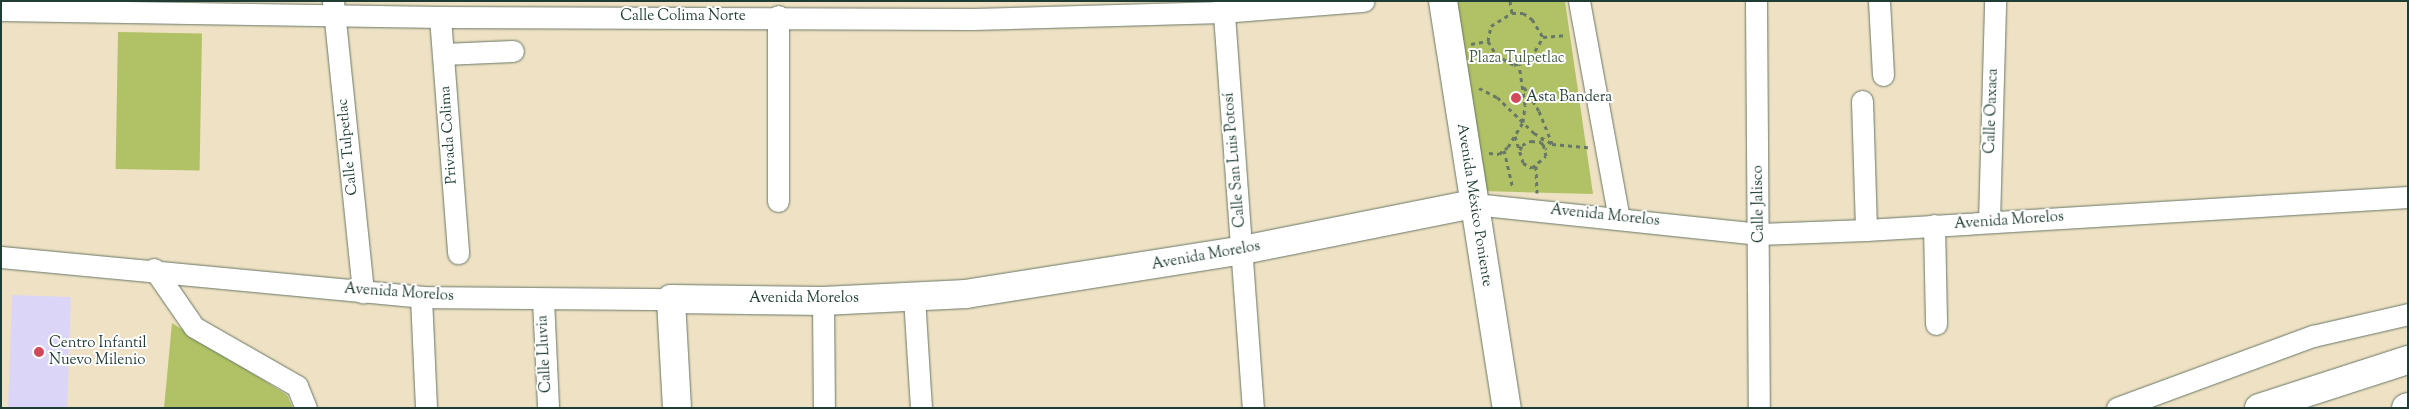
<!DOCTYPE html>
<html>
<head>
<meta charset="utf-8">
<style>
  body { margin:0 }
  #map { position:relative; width:2409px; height:409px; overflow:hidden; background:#efe2c4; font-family:"Sorts Mill Goudy",serif }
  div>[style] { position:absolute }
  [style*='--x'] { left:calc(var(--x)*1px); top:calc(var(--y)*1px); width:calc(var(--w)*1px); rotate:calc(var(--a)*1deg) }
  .built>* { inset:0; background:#dbd6f7; transform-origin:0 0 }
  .green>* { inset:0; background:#b0c265; transform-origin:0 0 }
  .path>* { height:3px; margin-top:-1.5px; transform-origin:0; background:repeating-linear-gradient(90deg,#687766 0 4px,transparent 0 8px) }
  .roads { filter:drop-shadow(0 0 1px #687766) drop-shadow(0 0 1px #687766) }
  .street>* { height:21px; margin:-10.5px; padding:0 10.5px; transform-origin:10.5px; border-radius:10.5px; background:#fff }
  .secondary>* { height:28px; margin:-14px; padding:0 14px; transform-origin:14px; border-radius:14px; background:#fff }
  .highway>* { height:28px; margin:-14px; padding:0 14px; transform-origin:14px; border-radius:14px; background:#fff }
  .dots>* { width:14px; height:14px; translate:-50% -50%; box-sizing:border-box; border:2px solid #fff; border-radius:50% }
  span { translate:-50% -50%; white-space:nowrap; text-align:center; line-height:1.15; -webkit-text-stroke:4px #fff; paint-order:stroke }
  .street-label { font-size:15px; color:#1f3d34 }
  .park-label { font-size:15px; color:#435e40 }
  .poi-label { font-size:15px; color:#1f3d34 }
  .left { translate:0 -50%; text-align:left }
  .frame { position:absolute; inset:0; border:2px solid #1f3d34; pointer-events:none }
</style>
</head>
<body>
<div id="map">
  <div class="built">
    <i style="left:12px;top:295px;width:59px;height:113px;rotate:2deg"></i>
  </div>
  <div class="green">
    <i style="clip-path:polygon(1451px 1px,1565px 1px,1593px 194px,1481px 191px)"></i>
    <i style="left:118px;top:32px;width:84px;height:137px;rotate:1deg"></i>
    <i style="clip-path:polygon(172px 323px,287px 395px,293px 408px,164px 408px)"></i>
  </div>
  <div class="path">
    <i style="--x:1510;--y:1;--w:12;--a:81"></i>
    <i style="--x:1488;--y:41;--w:15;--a:-79"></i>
    <i style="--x:1491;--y:26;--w:25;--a:-32"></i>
    <i style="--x:1512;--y:13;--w:11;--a:0"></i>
    <i style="--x:1523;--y:13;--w:11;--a:34"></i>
    <i style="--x:1532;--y:19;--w:21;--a:59"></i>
    <i style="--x:1471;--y:44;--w:17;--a:-10"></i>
    <i style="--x:1488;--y:41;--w:16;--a:60"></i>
    <i style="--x:1496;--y:55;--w:21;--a:29"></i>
    <i style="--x:1514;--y:65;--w:18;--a:-22"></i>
    <i style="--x:1531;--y:58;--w:24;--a:-60"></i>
    <i style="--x:1543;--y:37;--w:24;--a:-5"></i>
    <i style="--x:1524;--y:87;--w:28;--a:58"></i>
    <i style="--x:1539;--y:111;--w:35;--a:68"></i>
    <i style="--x:1479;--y:88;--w:20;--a:27"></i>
    <i style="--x:1497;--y:97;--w:52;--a:44.2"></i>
    <i style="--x:1534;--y:133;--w:21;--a:31"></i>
    <i style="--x:1552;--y:144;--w:36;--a:5"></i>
    <i style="--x:1515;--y:136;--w:28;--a:73"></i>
    <i style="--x:1523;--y:163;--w:10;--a:29"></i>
    <i style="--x:1532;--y:168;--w:18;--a:-41"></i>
    <i style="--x:1546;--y:156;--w:18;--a:-103"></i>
    <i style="--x:1504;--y:150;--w:39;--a:77"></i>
    <i style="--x:1520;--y:150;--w:5;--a:-68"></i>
    <i style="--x:1522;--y:145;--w:10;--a:-24"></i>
    <i style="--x:1531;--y:141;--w:10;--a:6"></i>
    <i style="--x:1541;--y:142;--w:9;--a:54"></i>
    <i style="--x:1489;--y:153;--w:10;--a:6"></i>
    <i style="--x:1499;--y:154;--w:11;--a:-38"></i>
    <i style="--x:1508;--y:147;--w:29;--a:-59"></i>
    <i style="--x:1523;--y:122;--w:17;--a:-83"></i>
    <i style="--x:1525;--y:105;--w:41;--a:-98.3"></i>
    <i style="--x:1536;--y:166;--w:27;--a:88"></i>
  </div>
  <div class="roads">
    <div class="street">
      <i style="--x:333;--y:1;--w:293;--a:84.1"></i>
      <i style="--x:1223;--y:1;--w:408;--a:85.8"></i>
      <i style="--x:1579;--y:1;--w:221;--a:79.6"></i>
      <i style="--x:1756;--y:1;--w:407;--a:89.6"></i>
      <i style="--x:1879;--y:1;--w:74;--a:86.9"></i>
      <i style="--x:1;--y:10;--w:439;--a:0.9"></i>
      <i style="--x:440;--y:17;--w:533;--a:0.21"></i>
      <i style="--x:973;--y:19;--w:250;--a:-1.6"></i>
      <i style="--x:1223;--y:12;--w:141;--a:-4.5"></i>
      <i style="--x:440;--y:17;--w:237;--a:85.6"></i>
      <i style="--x:443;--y:54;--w:70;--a:-2.5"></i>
      <i style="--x:1862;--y:101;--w:129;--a:88.2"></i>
      <i style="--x:778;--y:201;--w:185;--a:-90"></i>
      <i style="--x:1474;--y:204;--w:287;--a:6"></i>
      <i style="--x:1759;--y:234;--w:107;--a:-2.1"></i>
      <i style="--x:1866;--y:230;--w:543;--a:-3.48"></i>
      <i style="--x:1989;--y:221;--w:220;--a:-88.4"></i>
      <i style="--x:1934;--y:225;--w:99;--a:88.8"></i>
      <i style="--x:1;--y:257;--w:422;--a:5.4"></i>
      <i style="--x:421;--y:297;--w:250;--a:0.5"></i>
      <i style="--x:154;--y:269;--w:70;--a:55.4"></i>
      <i style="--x:194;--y:327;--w:119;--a:29.8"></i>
      <i style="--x:297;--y:386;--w:24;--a:68"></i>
      <i style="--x:421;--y:297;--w:111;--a:87.4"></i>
      <i style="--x:914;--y:297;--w:111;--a:86.4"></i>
      <i style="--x:543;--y:300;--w:108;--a:87.3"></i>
      <i style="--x:823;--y:301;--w:107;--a:89.5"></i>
      <i style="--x:2117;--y:408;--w:209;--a:-20.2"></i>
      <i style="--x:2313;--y:336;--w:98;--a:-13"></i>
    </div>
    <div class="secondary">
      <i style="--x:1443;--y:1;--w:412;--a:81.1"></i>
      <i style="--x:677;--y:408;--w:109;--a:-93.2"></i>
      <i style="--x:671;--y:299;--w:152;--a:0.8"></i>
      <i style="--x:823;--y:301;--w:143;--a:-2.8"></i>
      <i style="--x:966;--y:294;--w:280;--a:-9"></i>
      <i style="--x:1243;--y:250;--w:236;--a:-11.3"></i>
    </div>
    <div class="highway">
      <i style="--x:2259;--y:408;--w:157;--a:-17.9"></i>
      <i style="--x:2406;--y:408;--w:2;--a:-27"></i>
    </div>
  </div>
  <div class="dots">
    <i style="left:1516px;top:98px;background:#d1495b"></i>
    <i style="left:39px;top:352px;background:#d1495b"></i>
  </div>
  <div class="street-label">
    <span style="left:683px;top:17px">Calle Colima Norte</span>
    <span style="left:1992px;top:111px;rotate:-88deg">Calle Oaxaca</span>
    <span style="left:449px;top:135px;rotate:-94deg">Privada Colima</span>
    <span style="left:348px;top:147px;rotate:-96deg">Calle Tulpetlac</span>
    <span style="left:1235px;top:160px;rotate:-95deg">Calle San Luis Potosí</span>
    <span style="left:1759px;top:204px;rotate:-91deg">Calle Jalisco</span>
    <span style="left:1474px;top:205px;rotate:81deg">Avenida México Poniente</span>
    <span style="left:1605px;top:216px;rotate:6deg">Avenida Morelos</span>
    <span style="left:2009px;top:221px;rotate:-4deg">Avenida Morelos</span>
    <span style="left:1206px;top:256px;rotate:-10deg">Avenida Morelos</span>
    <span style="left:399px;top:293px;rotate:4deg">Avenida Morelos</span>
    <span style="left:804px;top:299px">Avenida Morelos</span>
    <span style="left:545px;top:354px;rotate:-93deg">Calle Lluvia</span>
  </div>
  <div class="park-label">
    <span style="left:1517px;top:59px">Plaza Tulpetlac</span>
  </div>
  <div class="poi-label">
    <span class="left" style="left:1526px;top:98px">Asta Bandera</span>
    <span class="left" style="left:49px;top:352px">Centro Infantil<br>Nuevo Milenio</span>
  </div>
  <div class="frame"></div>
</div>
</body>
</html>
